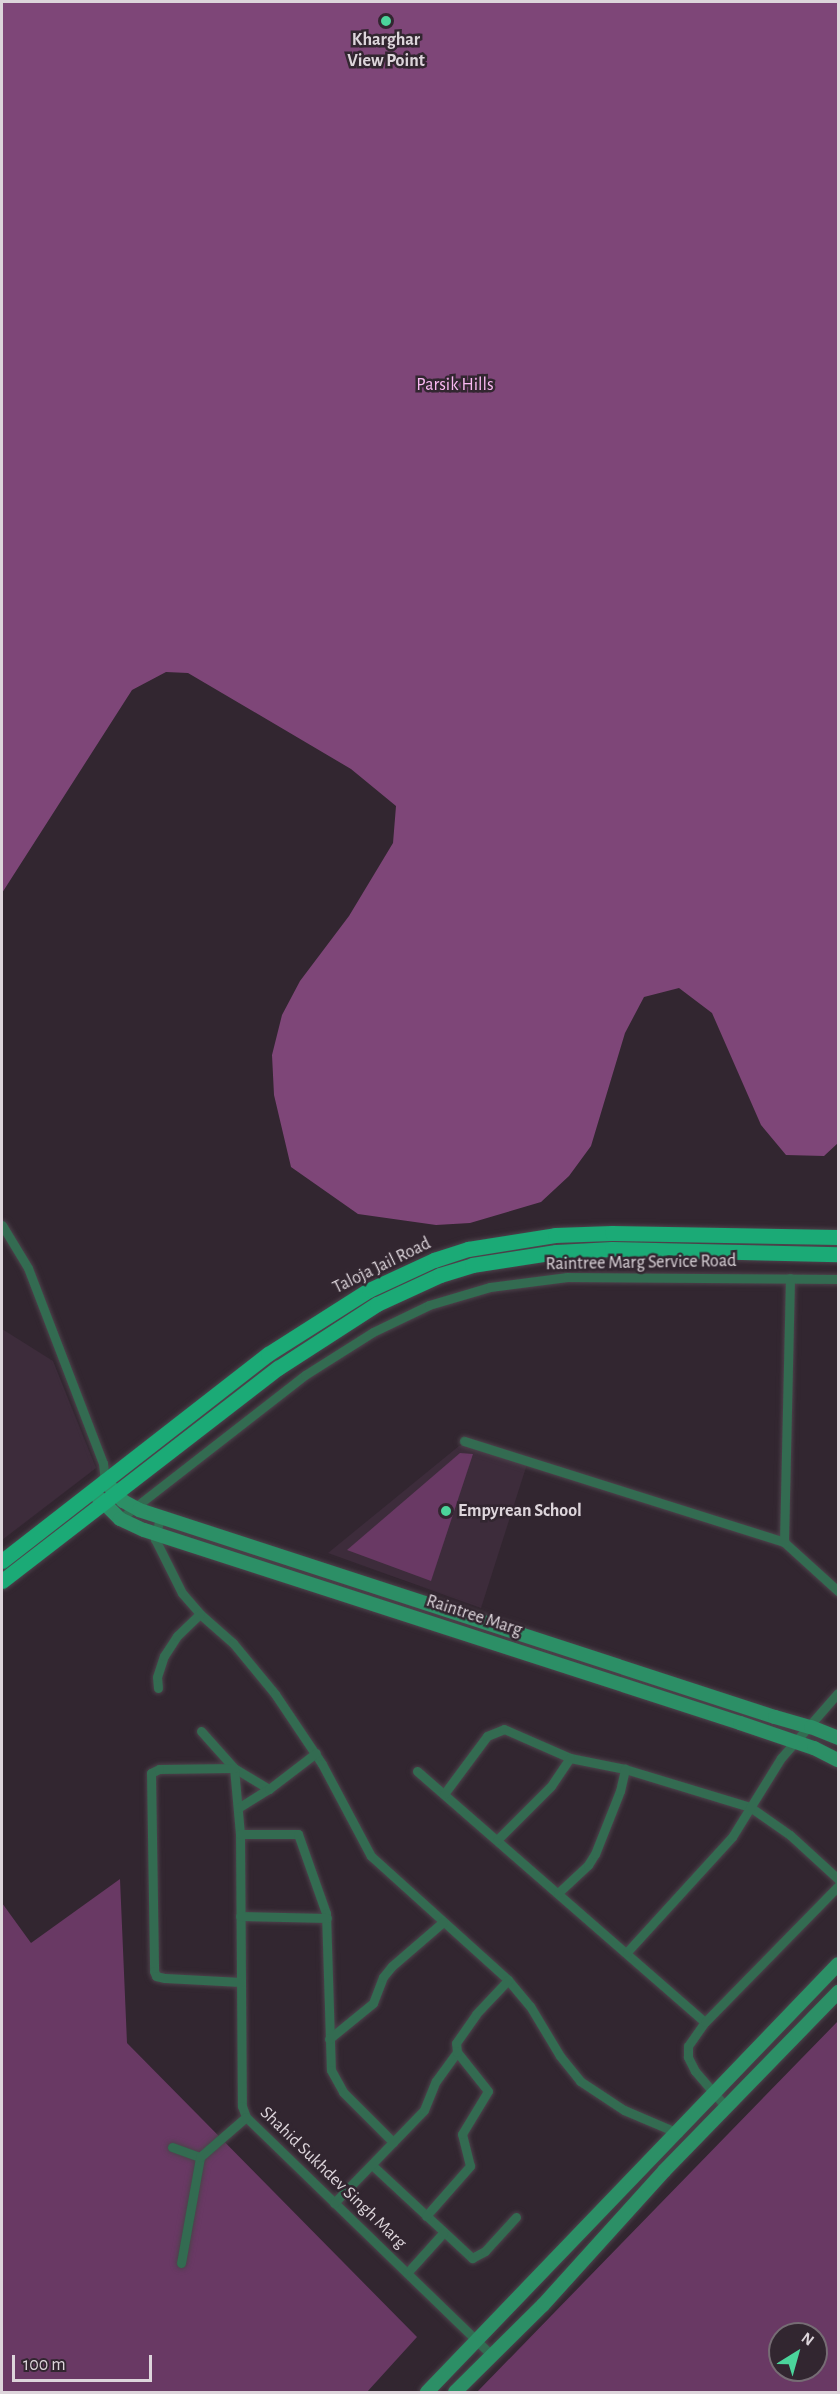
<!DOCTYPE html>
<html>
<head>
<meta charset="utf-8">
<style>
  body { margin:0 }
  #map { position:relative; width:840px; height:2394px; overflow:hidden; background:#322630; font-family:"Alegreya Sans",sans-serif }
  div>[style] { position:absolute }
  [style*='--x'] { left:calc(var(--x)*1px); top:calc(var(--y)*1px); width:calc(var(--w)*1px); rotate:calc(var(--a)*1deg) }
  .built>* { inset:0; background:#3d2c3b }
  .green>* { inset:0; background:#693964 }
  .forest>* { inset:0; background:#7e4678 }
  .roads { filter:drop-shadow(0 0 2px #4d424b) drop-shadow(0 0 2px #4d424b) }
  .street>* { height:9px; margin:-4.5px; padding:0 4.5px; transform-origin:4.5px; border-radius:4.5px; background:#336b51 }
  .secondary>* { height:14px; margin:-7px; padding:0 7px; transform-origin:7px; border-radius:7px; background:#2c8f66 }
  .primary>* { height:15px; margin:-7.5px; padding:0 7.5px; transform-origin:7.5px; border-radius:7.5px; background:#1baa76 }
  .dots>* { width:16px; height:16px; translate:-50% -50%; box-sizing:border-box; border:3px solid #322630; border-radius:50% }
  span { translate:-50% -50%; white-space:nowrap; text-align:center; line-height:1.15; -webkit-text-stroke:5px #322630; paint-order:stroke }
  .poi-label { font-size:18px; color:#ddd5db; font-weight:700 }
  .left { translate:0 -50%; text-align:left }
  .park-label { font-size:18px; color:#fab9f2 }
  .street-label { font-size:18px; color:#ddd5db }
  .frame { position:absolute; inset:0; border:3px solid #ddd5db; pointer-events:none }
  .north { position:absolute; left:768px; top:2322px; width:60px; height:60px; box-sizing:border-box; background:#322630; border:2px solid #766c74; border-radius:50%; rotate:37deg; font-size:16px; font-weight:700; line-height:24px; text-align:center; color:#ddd5db }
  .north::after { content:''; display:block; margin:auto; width:21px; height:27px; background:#4bd49b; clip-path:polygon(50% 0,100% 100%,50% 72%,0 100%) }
  .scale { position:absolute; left:12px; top:2355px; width:140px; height:27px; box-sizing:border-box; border:3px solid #ddd5db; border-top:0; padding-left:8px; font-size:18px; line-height:21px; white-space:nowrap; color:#ddd5db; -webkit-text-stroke:4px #322630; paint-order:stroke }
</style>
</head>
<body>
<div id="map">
  <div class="built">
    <i style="clip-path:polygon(2px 1329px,53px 1361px,96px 1468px,2px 1540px)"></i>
    <i style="clip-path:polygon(476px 1444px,528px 1461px,481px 1608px,328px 1553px,459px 1446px)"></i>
  </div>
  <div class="green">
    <i style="clip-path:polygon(460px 1453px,473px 1454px,431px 1581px,347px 1550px)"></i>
    <i style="clip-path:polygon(120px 1879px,127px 2043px,417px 2337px,367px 2392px,2px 2392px,2px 1903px,31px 1943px)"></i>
    <i style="clip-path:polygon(evenodd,838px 2021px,838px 2392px,477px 2392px,838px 2021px,780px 2334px,816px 2334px,816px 2370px,780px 2370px,780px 2334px)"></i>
  </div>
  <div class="forest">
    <i style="clip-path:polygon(2px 2px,838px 2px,838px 1143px,824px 1156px,786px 1155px,761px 1125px,712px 1013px,679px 988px,644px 997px,625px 1033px,591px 1146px,569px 1176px,541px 1202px,470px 1223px,436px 1225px,358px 1214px,291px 1167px,274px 1095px,272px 1055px,282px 1015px,300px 981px,349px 916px,393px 843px,396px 806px,351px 769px,188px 673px,166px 672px,132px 690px,2px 893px)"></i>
  </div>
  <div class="roads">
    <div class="street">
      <i style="--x:2;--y:1225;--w:50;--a:58.8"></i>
      <i style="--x:28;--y:1268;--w:209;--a:69"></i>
      <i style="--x:103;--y:1463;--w:18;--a:84"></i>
      <i style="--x:464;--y:1441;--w:336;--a:17.5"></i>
      <i style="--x:784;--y:1542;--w:73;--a:42.2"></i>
      <i style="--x:160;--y:1517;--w:23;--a:103"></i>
      <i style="--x:155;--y:1539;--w:60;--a:63.4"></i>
      <i style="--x:182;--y:1593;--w:28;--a:49"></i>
      <i style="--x:200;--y:1614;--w:44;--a:41.3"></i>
      <i style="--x:233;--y:1643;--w:66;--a:50.5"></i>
      <i style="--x:275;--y:1694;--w:84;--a:56.1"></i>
      <i style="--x:322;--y:1764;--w:104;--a:62"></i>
      <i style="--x:371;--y:1856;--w:185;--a:42.1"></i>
      <i style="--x:508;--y:1980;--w:34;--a:50"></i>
      <i style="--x:530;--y:2006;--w:58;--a:59"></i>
      <i style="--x:560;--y:2056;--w:32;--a:51"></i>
      <i style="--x:580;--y:2081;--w:53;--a:33.4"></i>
      <i style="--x:624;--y:2110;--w:59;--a:23.1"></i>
      <i style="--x:120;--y:1519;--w:234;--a:-37.9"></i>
      <i style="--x:305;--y:1375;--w:80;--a:-32.3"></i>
      <i style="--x:373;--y:1332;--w:62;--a:-25.7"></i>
      <i style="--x:429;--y:1305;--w:64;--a:-16.4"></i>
      <i style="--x:490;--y:1287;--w:78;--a:-7.4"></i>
      <i style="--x:567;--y:1277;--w:271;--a:0.4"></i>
      <i style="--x:784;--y:1542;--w:264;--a:-88.7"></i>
      <i style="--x:158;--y:1688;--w:11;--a:-95"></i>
      <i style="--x:157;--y:1677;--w:22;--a:-72"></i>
      <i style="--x:164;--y:1656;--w:24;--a:-57"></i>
      <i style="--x:177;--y:1636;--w:32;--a:-44"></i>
      <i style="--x:201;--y:1731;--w:50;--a:48.3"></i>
      <i style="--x:234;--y:1768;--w:41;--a:31"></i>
      <i style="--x:234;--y:1768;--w:66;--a:84.8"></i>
      <i style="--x:240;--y:1834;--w:272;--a:89.6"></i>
      <i style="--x:242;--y:2106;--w:12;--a:70"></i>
      <i style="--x:246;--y:2117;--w:344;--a:44.1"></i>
      <i style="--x:234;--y:1768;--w:75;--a:179.2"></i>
      <i style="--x:159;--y:1769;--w:9;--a:153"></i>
      <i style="--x:151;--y:1773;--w:198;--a:89.1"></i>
      <i style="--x:154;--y:1971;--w:5;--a:68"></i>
      <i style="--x:156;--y:1976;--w:9;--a:13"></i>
      <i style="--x:165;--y:1978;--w:76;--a:3"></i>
      <i style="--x:417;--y:1771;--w:382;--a:41.1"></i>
      <i style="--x:444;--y:1794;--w:72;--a:-53.4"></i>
      <i style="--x:487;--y:1736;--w:18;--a:-22"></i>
      <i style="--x:504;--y:1729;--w:72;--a:23.7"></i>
      <i style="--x:570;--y:1758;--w:56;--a:11.3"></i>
      <i style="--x:625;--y:1769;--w:131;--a:16.9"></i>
      <i style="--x:750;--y:1807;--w:49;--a:35"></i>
      <i style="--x:790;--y:1835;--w:65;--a:42.5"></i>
      <i style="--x:238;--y:1808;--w:36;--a:-32"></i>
      <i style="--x:269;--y:1789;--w:59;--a:-37.5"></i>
      <i style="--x:240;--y:1834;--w:58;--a:0"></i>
      <i style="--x:298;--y:1834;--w:84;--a:70.5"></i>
      <i style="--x:326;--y:1913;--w:157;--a:88.2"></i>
      <i style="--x:331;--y:2070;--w:25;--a:61"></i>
      <i style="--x:343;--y:2092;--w:71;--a:45"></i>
      <i style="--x:497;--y:1840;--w:76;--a:-45"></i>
      <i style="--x:551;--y:1786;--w:34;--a:-56"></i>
      <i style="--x:558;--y:1893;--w:41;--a:-43"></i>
      <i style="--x:588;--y:1865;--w:13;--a:-58"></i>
      <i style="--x:595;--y:1854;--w:68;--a:-68.4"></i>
      <i style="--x:620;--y:1791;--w:23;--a:-77"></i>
      <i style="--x:240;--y:1916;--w:87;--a:1.3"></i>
      <i style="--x:627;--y:1952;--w:156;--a:-47.6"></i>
      <i style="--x:732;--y:1837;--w:93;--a:-58.2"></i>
      <i style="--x:781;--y:1758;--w:86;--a:-48.8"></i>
      <i style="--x:329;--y:2039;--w:57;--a:-39.3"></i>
      <i style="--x:373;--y:2003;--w:28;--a:-69"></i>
      <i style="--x:383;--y:1977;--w:14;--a:-51"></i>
      <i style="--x:392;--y:1966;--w:67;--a:-40.8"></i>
      <i style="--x:726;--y:2107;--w:48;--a:-130.7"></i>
      <i style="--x:695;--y:2071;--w:16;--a:-117"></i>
      <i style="--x:688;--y:2057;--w:11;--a:-90"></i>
      <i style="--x:688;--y:2046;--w:29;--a:-55"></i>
      <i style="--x:705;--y:2022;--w:190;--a:-45.6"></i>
      <i style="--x:172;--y:2147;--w:30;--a:20"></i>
      <i style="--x:372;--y:2165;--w:137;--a:42.9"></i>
      <i style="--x:472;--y:2258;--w:15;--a:-28"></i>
      <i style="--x:485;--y:2251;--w:46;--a:-47.6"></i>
      <i style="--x:334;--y:2203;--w:129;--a:-45.9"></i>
      <i style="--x:424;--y:2110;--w:31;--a:-68"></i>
      <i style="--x:436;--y:2081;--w:36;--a:-54"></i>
      <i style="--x:426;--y:2216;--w:67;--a:-48.7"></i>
      <i style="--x:470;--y:2166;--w:33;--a:-104"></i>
      <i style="--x:462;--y:2134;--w:50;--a:-58.8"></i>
      <i style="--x:488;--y:2091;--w:50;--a:-128.5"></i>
      <i style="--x:457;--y:2052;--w:9;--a:-96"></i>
      <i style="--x:456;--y:2043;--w:35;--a:-55"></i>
      <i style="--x:476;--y:2014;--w:47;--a:-46.7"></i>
      <i style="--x:181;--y:2263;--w:108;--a:-79.8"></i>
      <i style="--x:200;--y:2157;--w:61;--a:-41"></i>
      <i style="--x:407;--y:2273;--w:54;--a:-48"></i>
    </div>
    <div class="secondary">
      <i style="--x:105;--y:1481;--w:27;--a:48"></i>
      <i style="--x:123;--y:1501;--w:18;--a:29"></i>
      <i style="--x:139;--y:1510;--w:669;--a:18.03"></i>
      <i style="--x:775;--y:1717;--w:37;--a:16"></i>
      <i style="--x:811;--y:1727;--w:29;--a:22"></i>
      <i style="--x:96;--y:1495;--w:34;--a:45"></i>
      <i style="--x:120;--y:1519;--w:26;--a:25"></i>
      <i style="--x:144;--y:1530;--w:626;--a:17.94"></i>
      <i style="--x:740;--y:1723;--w:78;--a:18.7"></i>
      <i style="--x:814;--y:1748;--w:27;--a:27"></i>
      <i style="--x:427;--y:2392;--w:593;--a:-46.16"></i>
      <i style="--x:455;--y:2392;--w:124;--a:-44.7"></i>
      <i style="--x:543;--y:2305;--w:181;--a:-47.9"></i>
      <i style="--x:664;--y:2171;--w:250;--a:-45.8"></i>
    </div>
    <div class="primary">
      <i style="--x:2;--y:1561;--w:337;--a:-37.9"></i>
      <i style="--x:268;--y:1354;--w:120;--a:-32.4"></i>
      <i style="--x:369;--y:1290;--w:72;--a:-24.8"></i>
      <i style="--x:434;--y:1260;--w:36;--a:-18"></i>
      <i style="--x:468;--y:1249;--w:88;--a:-9.1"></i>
      <i style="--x:555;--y:1235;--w:57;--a:-2"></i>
      <i style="--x:612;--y:1233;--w:226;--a:1"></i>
      <i style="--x:2;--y:1581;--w:349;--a:-37.7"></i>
      <i style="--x:278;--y:1368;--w:118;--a:-32.9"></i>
      <i style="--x:377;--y:1304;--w:69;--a:-24.7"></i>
      <i style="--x:440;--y:1275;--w:34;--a:-17"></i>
      <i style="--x:472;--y:1265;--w:85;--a:-8.8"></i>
      <i style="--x:556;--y:1252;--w:56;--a:-3.1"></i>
      <i style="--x:612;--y:1249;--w:226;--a:1.3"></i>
    </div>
  </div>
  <div class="dots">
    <i style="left:386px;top:21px;background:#4bd49b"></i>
    <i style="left:446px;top:1511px;background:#4bd49b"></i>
  </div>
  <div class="poi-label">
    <span style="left:386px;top:51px">Kharghar<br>View Point</span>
    <span class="left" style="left:458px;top:1511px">Empyrean School</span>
  </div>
  <div class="park-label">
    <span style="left:455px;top:385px">Parsik Hills</span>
  </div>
  <div class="street-label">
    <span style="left:641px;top:1263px;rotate:-1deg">Raintree Marg Service Road</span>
    <span style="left:382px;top:1266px;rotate:-26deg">Taloja Jail Road</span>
    <span style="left:474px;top:1616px;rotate:18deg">Raintree Marg</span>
    <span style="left:333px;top:2178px;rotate:44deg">Shahid Sukhdev Singh Marg</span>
  </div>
  <div class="frame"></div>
  <div class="north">N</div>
  <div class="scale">100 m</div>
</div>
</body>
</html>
